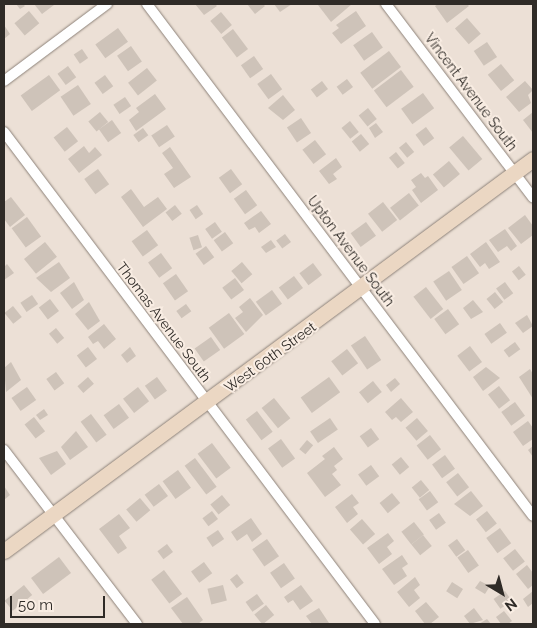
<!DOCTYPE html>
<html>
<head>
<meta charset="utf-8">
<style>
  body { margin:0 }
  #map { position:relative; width:537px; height:628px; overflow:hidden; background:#ece0d6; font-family:Raleway,sans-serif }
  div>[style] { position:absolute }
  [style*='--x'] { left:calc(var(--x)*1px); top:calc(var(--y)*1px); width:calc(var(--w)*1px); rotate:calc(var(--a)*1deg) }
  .building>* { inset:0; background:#cec3b9; transform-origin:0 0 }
  .roads { filter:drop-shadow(0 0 1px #8d8279) drop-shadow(0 0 1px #8d8279) }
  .street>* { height:10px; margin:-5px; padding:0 5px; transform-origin:5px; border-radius:5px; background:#fff }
  .secondary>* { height:15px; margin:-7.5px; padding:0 7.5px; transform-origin:7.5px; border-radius:7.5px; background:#ebd7c3 }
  span { translate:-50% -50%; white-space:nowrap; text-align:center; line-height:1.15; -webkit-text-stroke:4px #f9ede3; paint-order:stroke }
  .street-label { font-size:14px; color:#2f2b27 }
  .frame { position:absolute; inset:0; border:5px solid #2f2b27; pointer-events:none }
  .north { position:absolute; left:477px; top:568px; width:50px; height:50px; -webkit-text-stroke:4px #f9ede3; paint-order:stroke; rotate:143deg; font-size:14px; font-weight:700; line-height:20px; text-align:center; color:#2f2b27 }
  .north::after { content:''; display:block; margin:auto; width:18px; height:22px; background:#2f2b27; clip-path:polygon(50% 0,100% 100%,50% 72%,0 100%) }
  .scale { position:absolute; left:10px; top:596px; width:95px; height:22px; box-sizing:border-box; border:2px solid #2f2b27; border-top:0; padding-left:6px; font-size:15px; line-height:18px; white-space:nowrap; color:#2f2b27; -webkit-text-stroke:4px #f9ede3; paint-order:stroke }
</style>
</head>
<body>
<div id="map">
  <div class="building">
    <i style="clip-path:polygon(16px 4px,23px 4px,25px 6px,20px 9px)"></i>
    <i style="clip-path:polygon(34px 4px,53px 4px,54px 5px,42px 14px)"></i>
    <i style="clip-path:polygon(195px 4px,215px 4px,217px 6px,204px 15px)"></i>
    <i style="clip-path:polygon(247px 4px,263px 4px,265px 6px,255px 14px)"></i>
    <i style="clip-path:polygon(274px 4px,292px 4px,280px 12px)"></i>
    <i style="clip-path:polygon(352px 4px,331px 22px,318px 5px,320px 4px)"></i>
    <i style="clip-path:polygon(438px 4px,467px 4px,469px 6px,447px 23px,435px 6px)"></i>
    <i style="left:29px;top:11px;width:16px;height:19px;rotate:50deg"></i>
    <i style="clip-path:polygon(356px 11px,366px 26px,341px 44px,332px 33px,339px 28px,336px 25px)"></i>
    <i style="left:221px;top:12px;width:17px;height:14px;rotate:50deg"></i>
    <i style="left:467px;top:18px;width:21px;height:16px;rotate:49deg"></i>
    <i style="clip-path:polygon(4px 25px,10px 34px,4px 39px)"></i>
    <i style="left:118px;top:28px;width:17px;height:28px;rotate:54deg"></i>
    <i style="left:233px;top:29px;width:25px;height:14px;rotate:53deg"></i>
    <i style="left:372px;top:32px;width:19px;height:23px;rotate:55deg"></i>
    <i style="left:487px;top:42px;width:18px;height:16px;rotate:56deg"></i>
    <i style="left:131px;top:46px;width:19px;height:17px;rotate:55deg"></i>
    <i style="left:82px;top:49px;width:11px;height:10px;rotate:56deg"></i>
    <i style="left:389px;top:51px;width:20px;height:36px;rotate:53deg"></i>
    <i style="left:254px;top:56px;width:16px;height:16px;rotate:55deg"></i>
    <i style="left:501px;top:64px;width:21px;height:17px;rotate:51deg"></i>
    <i style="left:68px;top:66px;width:14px;height:13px;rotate:54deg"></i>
    <i style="left:147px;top:68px;width:16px;height:24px;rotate:52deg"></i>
    <i style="left:401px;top:70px;width:21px;height:34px;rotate:53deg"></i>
    <i style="left:271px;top:74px;width:19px;height:17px;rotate:54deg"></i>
    <i style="left:49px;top:75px;width:19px;height:35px;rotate:54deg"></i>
    <i style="left:105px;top:75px;width:14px;height:13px;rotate:54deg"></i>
    <i style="left:347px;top:79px;width:10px;height:13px;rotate:53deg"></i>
    <i style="left:322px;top:81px;width:10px;height:14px;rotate:53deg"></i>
    <i style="clip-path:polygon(525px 81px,533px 90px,528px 95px,531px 103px,519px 112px,506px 97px)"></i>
    <i style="left:78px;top:85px;width:23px;height:21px;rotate:56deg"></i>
    <i style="left:423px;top:93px;width:19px;height:27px;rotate:54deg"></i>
    <i style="clip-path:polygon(155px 94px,166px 109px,136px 131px,129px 120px,139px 112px,136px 108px)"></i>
    <i style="clip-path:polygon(283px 95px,295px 110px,283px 120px,268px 108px)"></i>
    <i style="left:125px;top:97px;width:11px;height:14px;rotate:56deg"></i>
    <i style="left:368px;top:108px;width:14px;height:12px;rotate:51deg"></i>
    <i style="left:100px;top:112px;width:13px;height:15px;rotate:51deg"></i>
    <i style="clip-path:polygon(533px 112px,533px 133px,523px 120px)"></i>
    <i style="left:301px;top:118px;width:18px;height:17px;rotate:56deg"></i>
    <i style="left:112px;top:120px;width:16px;height:16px;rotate:55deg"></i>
    <i style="left:350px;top:121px;width:14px;height:11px;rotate:51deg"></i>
    <i style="clip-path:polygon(376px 123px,383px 132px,375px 138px,369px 128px)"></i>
    <i style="left:167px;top:125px;width:14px;height:19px;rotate:56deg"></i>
    <i style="left:67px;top:127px;width:18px;height:17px;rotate:52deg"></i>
    <i style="left:426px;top:127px;width:14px;height:13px;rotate:54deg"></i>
    <i style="left:143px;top:128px;width:9px;height:12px;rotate:54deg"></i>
    <i style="left:361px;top:134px;width:13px;height:12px;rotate:51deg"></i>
    <i style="left:463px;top:136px;width:30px;height:18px;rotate:50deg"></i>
    <i style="left:315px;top:140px;width:18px;height:16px;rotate:52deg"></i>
    <i style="left:406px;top:142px;width:13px;height:9px;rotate:51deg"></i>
    <i style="clip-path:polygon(84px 146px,89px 153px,95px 147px,102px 155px,79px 173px,68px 159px)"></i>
    <i style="clip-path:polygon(170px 147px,191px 177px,174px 188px,164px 174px,173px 168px,162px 153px)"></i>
    <i style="left:396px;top:152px;width:14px;height:9px;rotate:51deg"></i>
    <i style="clip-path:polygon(336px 158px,342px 167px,333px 174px,337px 179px,329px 184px,319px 171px)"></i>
    <i style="left:449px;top:161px;width:17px;height:21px;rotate:50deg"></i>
    <i style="left:98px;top:169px;width:19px;height:17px;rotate:54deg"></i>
    <i style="left:231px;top:169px;width:19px;height:15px;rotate:54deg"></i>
    <i style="clip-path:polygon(421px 173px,425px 178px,428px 176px,438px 190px,421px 203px,412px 190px,416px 187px,411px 180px)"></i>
    <i style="clip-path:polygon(131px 189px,144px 207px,158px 197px,167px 209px,143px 227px,121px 197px)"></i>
    <i style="left:246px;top:190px;width:19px;height:15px;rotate:54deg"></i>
    <i style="left:409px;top:193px;width:16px;height:24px;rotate:52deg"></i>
    <i style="clip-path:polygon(11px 197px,25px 215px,10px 227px,4px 219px,4px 202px)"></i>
    <i style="left:383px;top:202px;width:23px;height:19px;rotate:52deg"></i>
    <i style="left:175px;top:205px;width:11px;height:12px;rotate:52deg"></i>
    <i style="left:197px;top:205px;width:11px;height:9px;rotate:56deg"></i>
    <i style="clip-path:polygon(261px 211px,271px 224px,259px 233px,255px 227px,249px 230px,244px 223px)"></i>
    <i style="clip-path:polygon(525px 215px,533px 226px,533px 235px,521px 244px,508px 228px)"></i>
    <i style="left:27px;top:217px;width:24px;height:19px;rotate:54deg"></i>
    <i style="left:215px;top:222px;width:12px;height:12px;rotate:55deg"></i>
    <i style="left:366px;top:222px;width:17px;height:19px;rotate:54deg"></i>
    <i style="clip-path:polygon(505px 229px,517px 246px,511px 251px,507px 246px,498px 252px,489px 240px)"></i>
    <i style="left:147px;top:230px;width:19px;height:19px;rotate:54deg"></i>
    <i style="left:225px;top:232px;width:14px;height:14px;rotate:54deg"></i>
    <i style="left:285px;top:234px;width:10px;height:11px;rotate:53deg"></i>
    <i style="left:198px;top:235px;width:13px;height:9px;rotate:72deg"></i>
    <i style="clip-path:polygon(271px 240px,276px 247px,266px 253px,261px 247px)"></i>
    <i style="left:45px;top:242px;width:19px;height:27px;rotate:51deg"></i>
    <i style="clip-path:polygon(486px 242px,500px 262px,489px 269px,485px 263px,480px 267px,470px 254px)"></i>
    <i style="left:206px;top:246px;width:14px;height:13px;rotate:54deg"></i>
    <i style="left:161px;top:253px;width:19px;height:16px;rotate:54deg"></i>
    <i style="left:467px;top:256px;width:21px;height:19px;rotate:55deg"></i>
    <i style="clip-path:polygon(59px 262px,70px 278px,51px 292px,36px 278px)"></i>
    <i style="left:242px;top:262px;width:16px;height:14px;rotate:50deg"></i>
    <i style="left:313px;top:263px;width:15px;height:17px;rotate:53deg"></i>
    <i style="clip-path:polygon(7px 264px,14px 273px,4px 280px,4px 267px)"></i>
    <i style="left:519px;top:266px;width:11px;height:9px;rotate:52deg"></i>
    <i style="left:449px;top:271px;width:23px;height:19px;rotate:56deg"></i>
    <i style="left:176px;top:274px;width:21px;height:16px;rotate:55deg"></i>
    <i style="left:294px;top:276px;width:15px;height:19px;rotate:53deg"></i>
    <i style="left:235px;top:278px;width:15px;height:16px;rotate:53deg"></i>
    <i style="clip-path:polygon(74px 282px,84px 300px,72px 309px,60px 293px)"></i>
    <i style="left:505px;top:282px;width:14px;height:11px;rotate:54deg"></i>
    <i style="left:426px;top:287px;width:28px;height:16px;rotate:52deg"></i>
    <i style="left:272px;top:290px;width:17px;height:20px;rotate:54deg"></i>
    <i style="left:495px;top:292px;width:13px;height:11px;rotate:51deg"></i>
    <i style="left:32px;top:295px;width:11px;height:14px;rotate:56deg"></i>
    <i style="clip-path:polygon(250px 298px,263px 315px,246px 332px,235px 318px,243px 312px,239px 307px)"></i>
    <i style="left:50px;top:299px;width:15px;height:14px;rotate:53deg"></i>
    <i style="clip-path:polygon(473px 300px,483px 312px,471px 319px,463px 308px)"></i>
    <i style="clip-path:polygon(89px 302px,100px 321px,88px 330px,75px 314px)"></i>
    <i style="left:186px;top:304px;width:9px;height:12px;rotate:54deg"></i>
    <i style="left:13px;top:306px;width:14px;height:11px;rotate:51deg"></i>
    <i style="left:448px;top:309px;width:19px;height:17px;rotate:54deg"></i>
    <i style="left:229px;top:313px;width:26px;height:25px;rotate:54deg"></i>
    <i style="clip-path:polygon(527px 315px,533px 326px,523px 333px,515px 323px)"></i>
    <i style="left:500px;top:323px;width:12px;height:19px;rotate:55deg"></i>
    <i style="clip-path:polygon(104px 324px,116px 339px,104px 349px,98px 341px,93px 344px,88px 337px)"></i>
    <i style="left:56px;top:328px;width:13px;height:9px;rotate:51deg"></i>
    <i style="left:365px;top:336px;width:29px;height:17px;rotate:56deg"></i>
    <i style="left:211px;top:337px;width:16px;height:20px;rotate:55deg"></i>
    <i style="left:515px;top:342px;width:9px;height:14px;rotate:54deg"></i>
    <i style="left:470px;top:346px;width:20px;height:16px;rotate:53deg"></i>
    <i style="left:88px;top:347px;width:15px;height:14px;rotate:53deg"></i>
    <i style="clip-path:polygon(130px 347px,136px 356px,127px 363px,121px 355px)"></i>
    <i style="left:347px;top:349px;width:18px;height:20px;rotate:52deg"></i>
    <i style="clip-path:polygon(11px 362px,21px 380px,6px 392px,4px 368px)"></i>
    <i style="clip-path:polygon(486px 367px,500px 378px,483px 391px,473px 377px)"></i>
    <i style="clip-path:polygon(530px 369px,533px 374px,533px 399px,519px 377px)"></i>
    <i style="left:56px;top:372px;width:14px;height:12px;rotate:54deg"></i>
    <i style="left:88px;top:377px;width:9px;height:14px;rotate:49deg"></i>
    <i style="left:157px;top:377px;width:17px;height:15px;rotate:54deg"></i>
    <i style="left:329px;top:377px;width:19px;height:35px;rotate:54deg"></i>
    <i style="clip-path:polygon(395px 378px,400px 384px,391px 392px,386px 385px)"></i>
    <i style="left:373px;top:381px;width:14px;height:18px;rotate:51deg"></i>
    <i style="left:499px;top:386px;width:18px;height:14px;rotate:52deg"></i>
    <i style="left:27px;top:387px;width:16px;height:19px;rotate:55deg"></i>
    <i style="left:138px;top:387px;width:18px;height:19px;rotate:52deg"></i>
    <i style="left:274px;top:398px;width:26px;height:16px;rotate:51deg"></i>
    <i style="clip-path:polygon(401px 398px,413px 412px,401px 422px,396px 417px,392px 420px,385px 412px)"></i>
    <i style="left:515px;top:402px;width:17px;height:17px;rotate:54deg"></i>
    <i style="left:119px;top:404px;width:17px;height:19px;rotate:54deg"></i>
    <i style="clip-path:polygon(44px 409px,48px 415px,40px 420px,36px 415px)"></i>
    <i style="left:257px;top:411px;width:26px;height:14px;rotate:53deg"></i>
    <i style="left:91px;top:414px;width:26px;height:13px;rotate:53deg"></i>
    <i style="left:34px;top:417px;width:18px;height:12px;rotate:52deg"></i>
    <i style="left:330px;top:418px;width:14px;height:24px;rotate:56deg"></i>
    <i style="left:417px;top:418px;width:17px;height:15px;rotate:50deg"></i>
    <i style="clip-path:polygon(528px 421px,533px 428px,533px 439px,523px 446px,513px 432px)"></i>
    <i style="left:371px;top:428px;width:14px;height:14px;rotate:54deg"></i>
    <i style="clip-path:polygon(76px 431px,88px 447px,70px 460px,61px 447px)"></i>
    <i style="left:430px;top:435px;width:18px;height:17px;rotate:52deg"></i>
    <i style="left:281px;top:439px;width:24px;height:16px;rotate:54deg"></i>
    <i style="left:307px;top:440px;width:8px;height:12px;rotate:40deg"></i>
    <i style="left:212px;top:443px;width:31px;height:18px;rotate:53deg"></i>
    <i style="clip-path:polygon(533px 446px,533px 457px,528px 450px)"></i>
    <i style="clip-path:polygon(334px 447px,343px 459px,334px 466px,337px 470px,332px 474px,341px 485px,325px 497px,307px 473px,325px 459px,322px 456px)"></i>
    <i style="clip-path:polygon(57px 451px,66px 464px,51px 475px,39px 458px)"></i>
    <i style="left:445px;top:455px;width:17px;height:16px;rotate:54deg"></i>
    <i style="left:401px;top:457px;width:13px;height:12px;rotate:51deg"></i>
    <i style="left:195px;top:458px;width:36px;height:13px;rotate:53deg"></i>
    <i style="left:371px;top:465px;width:14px;height:16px;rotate:54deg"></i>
    <i style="left:178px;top:470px;width:22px;height:19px;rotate:54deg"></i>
    <i style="left:458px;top:473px;width:18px;height:15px;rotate:52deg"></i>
    <i style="left:421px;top:480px;width:13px;height:12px;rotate:51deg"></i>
    <i style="left:159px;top:484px;width:15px;height:18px;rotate:53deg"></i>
    <i style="clip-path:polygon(4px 486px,10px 495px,4px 500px)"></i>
    <i style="left:430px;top:491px;width:14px;height:14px;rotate:54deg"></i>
    <i style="clip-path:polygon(471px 491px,483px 506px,470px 516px,454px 504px)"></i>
    <i style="left:392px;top:493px;width:13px;height:16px;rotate:51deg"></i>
    <i style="clip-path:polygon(352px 494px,359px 503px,353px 507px,358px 514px,347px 523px,335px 507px)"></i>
    <i style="left:222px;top:495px;width:13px;height:15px;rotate:51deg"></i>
    <i style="left:140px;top:498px;width:16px;height:18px;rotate:50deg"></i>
    <i style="left:212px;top:511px;width:10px;height:12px;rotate:53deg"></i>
    <i style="left:487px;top:511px;width:16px;height:14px;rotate:52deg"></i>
    <i style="left:439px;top:513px;width:12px;height:12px;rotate:55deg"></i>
    <i style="clip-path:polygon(119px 514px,130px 528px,119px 536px,127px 548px,118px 554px,99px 529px)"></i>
    <i style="clip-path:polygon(251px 518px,262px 534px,252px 542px,247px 534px,237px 541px,231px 532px)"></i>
    <i style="left:362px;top:519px;width:20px;height:16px;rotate:49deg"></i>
    <i style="left:414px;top:522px;width:16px;height:16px;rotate:52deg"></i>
    <i style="left:500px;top:528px;width:19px;height:17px;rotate:54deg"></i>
    <i style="left:218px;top:530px;width:11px;height:14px;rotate:56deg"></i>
    <i style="clip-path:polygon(388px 533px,394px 541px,387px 547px,392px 554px,379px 564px,367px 548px)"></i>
    <i style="left:423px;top:535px;width:14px;height:15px;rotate:51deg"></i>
    <i style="left:267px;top:539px;width:21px;height:18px;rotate:55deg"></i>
    <i style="left:457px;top:539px;width:14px;height:11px;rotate:54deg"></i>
    <i style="left:167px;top:544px;width:10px;height:12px;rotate:53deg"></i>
    <i style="left:515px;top:549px;width:16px;height:15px;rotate:52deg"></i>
    <i style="left:468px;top:550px;width:19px;height:13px;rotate:55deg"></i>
    <i style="clip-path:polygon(402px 555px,408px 564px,402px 568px,407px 576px,394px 585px,382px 569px)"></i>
    <i style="left:59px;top:557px;width:20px;height:35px;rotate:53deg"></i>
    <i style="left:204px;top:562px;width:14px;height:16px;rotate:54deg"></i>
    <i style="left:284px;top:563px;width:19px;height:17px;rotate:55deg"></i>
    <i style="clip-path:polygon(527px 565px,533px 573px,533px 585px,528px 589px,516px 574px)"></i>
    <i style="left:164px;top:570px;width:30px;height:16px;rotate:53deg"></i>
    <i style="left:237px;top:574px;width:11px;height:9px;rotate:52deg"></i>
    <i style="clip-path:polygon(415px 577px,420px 585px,414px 590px,420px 598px,409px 607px,397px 592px)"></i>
    <i style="clip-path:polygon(480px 581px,490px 586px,485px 594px,475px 588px)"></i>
    <i style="left:452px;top:582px;width:13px;height:11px;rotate:32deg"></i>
    <i style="left:24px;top:585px;width:13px;height:25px;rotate:51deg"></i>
    <i style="left:223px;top:585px;width:16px;height:16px;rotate:76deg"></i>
    <i style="clip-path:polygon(301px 585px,313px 601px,300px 610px,293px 600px,288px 603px,284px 597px)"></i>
    <i style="left:505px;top:591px;width:12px;height:14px;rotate:55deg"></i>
    <i style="clip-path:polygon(533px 591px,533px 603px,528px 607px,523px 599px)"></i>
    <i style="left:257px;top:594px;width:12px;height:14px;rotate:55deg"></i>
    <i style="clip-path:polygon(187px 597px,203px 620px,198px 624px,183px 624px,171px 608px)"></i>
    <i style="clip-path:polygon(426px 602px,439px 617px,430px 624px,425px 624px,415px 611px)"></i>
    <i style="left:266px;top:605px;width:13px;height:15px;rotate:51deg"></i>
    <i style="clip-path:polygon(319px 608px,329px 623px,328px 624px,312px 624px,306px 616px)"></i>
    <i style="clip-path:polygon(474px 608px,483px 620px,470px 624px,464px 616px)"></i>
    <i style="clip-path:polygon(504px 611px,512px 621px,508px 624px,501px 624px,496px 617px)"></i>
    <i style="clip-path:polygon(487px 619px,491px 624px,479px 624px)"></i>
  </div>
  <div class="roads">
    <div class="street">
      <i style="--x:147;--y:4;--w:641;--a:52.99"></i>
      <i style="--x:386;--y:4;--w:243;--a:52.8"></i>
      <i style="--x:4;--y:81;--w:129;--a:-36.8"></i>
      <i style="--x:4;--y:132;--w:616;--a:52.98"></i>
      <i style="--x:4;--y:450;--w:219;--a:52.6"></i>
    </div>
    <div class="secondary">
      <i style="--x:4;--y:551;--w:658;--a:-36.54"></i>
    </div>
  </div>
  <div class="street-label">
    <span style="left:471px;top:92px;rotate:53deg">Vincent Avenue South</span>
    <span style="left:351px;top:251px;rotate:53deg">Upton Avenue South</span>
    <span style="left:164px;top:322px;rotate:53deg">Thomas Avenue South</span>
    <span style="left:270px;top:357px;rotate:-36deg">West 60th Street</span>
  </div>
  <div class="frame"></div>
  <div class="north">N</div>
  <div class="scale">50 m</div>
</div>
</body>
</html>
